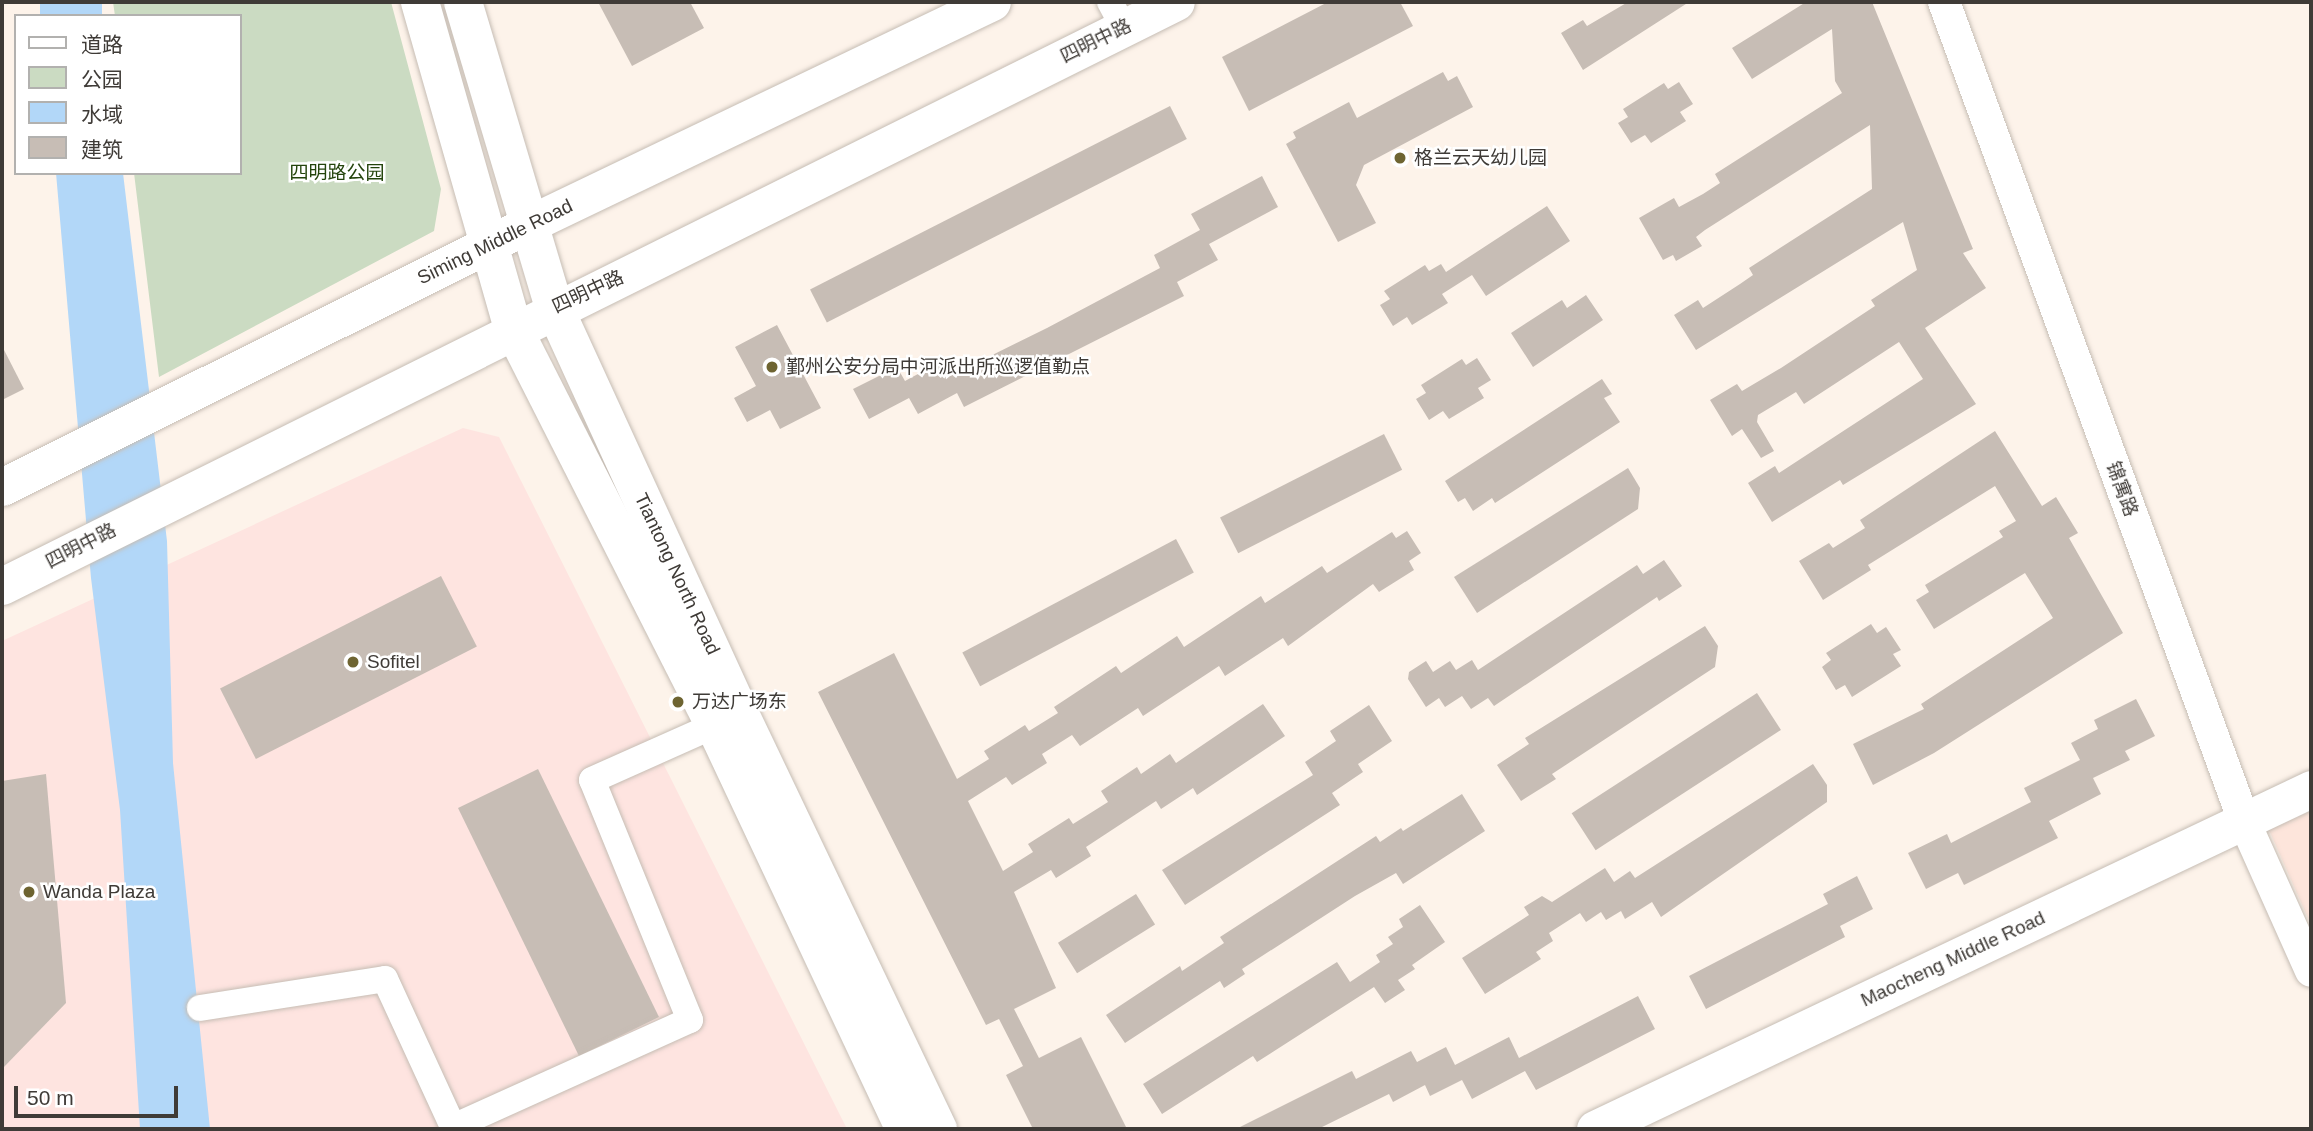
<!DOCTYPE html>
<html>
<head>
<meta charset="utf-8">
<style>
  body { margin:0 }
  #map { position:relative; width:2313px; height:1131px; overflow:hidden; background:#fdf3ea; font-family:Helvetica,"Noto Sans SC",sans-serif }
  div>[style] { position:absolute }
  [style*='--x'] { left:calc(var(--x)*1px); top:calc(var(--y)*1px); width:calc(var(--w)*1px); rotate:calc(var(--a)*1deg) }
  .commercial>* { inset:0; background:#fee4e0 }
  .medical>* { inset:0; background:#fde5db }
  .green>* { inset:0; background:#cbdbc2 }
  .water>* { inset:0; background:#b2d7f8; transform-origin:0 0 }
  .building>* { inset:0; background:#c7bdb5; transform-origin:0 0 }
  .roads { filter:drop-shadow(0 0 2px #c6bdb4) drop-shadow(0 0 2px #c6bdb4) }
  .minor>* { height:26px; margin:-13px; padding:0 13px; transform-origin:13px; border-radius:13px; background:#fff }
  .tertiary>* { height:32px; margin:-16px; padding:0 16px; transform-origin:16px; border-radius:16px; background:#fff }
  .secondary>* { height:37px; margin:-18.5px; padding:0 18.5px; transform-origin:18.5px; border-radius:18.5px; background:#fff }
  .primary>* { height:38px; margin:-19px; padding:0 19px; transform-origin:19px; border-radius:19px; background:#fff }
  .dots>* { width:19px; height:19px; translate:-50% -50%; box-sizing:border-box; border:4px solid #fff; border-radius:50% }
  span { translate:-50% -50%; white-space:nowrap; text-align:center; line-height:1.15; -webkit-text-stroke:5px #fff; paint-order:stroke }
  .street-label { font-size:19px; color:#3f3b37 }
  .poi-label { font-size:19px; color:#3f3b37 }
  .left { translate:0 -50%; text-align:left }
  .park-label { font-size:19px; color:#24440c }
  .frame { position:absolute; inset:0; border:4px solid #3f3b37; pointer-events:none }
  .legend { position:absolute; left:14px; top:14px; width:228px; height:161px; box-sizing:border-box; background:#fff; border:2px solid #b2b1af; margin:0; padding:9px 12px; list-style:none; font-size:21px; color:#3f3b37 }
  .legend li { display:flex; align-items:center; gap:14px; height:35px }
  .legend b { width:35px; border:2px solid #b2b1af }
  .scale { position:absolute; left:14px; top:1086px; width:164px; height:32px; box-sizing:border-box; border:4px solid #3f3b37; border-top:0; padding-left:9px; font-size:21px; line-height:24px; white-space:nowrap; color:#3f3b37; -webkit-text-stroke:5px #fff; paint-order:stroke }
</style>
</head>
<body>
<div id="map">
  <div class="commercial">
    <i style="clip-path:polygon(463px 428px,499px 437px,847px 1129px,2px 1129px,2px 641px)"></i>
  </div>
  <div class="medical">
    <i style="clip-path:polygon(2311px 811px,2311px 925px,2269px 830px)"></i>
  </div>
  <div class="green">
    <i style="clip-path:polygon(113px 2px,391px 2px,441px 189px,434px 231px,159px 377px,134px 173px,240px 173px,240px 16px,115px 16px)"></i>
  </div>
  <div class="water">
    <i style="left:40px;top:2px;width:62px;height:14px"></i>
    <i style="clip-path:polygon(56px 173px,123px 173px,167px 541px,173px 763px,210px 1129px,140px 1129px,120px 810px,91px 578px)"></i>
  </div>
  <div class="building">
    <i style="clip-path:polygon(598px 2px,690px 2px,704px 28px,632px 66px)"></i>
    <i style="clip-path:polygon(1328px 2px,1400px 2px,1413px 26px,1249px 111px,1222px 57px)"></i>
    <i style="clip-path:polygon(1628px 2px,1689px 2px,1583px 70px,1561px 33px,1583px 20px,1587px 26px)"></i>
    <i style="clip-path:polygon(1806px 2px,1872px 2px,1973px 249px,1963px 253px,1986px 288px,1925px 328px,1976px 404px,1843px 485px,1840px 480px,1772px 522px,1748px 483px,1775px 466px,1779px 473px,1923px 379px,1899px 342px,1804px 404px,1796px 392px,1758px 415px,1757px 422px,1774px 451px,1761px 458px,1742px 429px,1732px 436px,1710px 400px,1737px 384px,1742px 391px,1781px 368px,1875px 306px,1871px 300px,1917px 270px,1903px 222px,1696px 350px,1674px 315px,1698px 300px,1703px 308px,1740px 284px,1753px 275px,1749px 268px,1872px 189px,1870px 125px,1705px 230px,1696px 237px,1702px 246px,1676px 261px,1673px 255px,1663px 260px,1639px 218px,1674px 198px,1679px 207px,1703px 194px,1720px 183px,1715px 174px,1842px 93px,1835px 81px,1832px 29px,1752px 79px,1732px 48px)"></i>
    <i style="clip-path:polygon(1443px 72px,1448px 81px,1457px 76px,1473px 107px,1364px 165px,1356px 185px,1376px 223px,1338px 242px,1286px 144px,1296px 138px,1293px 132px,1349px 102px,1357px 118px)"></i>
    <i style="clip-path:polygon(1679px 82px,1693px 104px,1680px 112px,1686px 121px,1651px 143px,1645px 135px,1631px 143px,1618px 123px,1628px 117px,1623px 109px,1664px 83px,1668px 89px)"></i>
    <i style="left:1170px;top:106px;width:37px;height:404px;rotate:63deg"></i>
    <i style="clip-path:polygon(1262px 176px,1278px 207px,1209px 244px,1218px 260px,1177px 282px,1184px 296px,964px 407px,957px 393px,918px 414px,909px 398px,869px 419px,853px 389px,897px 367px,905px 381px,942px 361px,950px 376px,1047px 328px,1160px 268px,1154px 255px,1200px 230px,1191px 214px)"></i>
    <i style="clip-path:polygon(1547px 206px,1570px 241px,1486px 296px,1472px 275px,1442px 294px,1448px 303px,1412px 325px,1407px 317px,1393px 326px,1380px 305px,1390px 299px,1384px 291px,1425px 265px,1429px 271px,1441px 264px,1446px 272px)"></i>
    <i style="clip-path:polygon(1586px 295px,1603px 320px,1533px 367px,1511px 333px,1562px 300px,1567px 308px)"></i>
    <i style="clip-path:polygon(777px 325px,821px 408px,780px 429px,770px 410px,747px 422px,734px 398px,756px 386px,735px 347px)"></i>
    <i style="clip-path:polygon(2px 346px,24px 389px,2px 400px)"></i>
    <i style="clip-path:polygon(1477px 358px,1491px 380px,1478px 388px,1484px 398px,1449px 419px,1443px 411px,1429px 420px,1416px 399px,1426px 393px,1421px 385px,1462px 359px,1466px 365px)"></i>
    <i style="clip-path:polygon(1602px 379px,1612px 394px,1604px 398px,1620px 422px,1495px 503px,1492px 498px,1473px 511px,1465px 498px,1458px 502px,1445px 481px)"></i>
    <i style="clip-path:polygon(1995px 431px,2042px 506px,2056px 497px,2078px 533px,2069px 538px,2123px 633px,1934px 753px,1873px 785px,1853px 744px,1924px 709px,1921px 704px,2053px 618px,2025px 573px,1934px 629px,1916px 600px,1929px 592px,1925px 585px,2003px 537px,1999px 531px,2016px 521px,1995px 486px,1868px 565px,1871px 570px,1823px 600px,1799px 561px,1829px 543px,1833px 548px,1865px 528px,1860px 520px)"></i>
    <i style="left:1384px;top:434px;width:40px;height:184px;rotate:63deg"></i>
    <i style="clip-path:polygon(1628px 468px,1640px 488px,1638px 509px,1477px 613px,1454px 577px)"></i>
    <i style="clip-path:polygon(1407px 531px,1421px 553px,1409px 561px,1414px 570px,1379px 592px,1373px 584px,1288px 646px,1283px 638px,1225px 676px,1219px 666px,1143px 716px,1138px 708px,1080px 746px,1072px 735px,1042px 754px,1047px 763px,1012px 785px,1006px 777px,968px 801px,1003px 871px,1033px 852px,1028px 844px,1069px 818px,1073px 824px,1108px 802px,1101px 791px,1137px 767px,1141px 774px,1170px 754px,1176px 763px,1263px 704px,1285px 736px,1197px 795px,1193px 788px,1161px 809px,1156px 801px,1086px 847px,1091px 856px,1056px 878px,1051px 870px,1014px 892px,1056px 988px,1014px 1009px,1039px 1058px,1081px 1037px,1127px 1129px,1033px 1129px,1006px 1075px,1023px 1066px,999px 1019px,986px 1025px,818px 692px,894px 653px,957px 779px,989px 759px,984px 751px,1025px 725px,1029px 731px,1058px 713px,1054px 707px,1116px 666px,1121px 673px,1177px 636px,1184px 647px,1261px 596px,1265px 603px,1322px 566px,1327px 573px,1392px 532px,1396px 538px)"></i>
    <i style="left:1176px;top:539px;width:38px;height:242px;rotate:62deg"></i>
    <i style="clip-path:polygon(1664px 560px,1682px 586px,1659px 601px,1657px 597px,1494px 706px,1488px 698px,1471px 709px,1462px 696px,1445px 707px,1439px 698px,1426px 707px,1408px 679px,1409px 672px,1426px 661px,1433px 672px,1450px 661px,1456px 670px,1472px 660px,1478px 670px,1637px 565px,1643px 574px)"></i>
    <i style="left:441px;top:576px;width:79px;height:248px;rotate:63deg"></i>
    <i style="clip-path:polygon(1871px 624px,1877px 633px,1886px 627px,1901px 650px,1893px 654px,1901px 666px,1852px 697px,1845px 685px,1836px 690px,1822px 667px,1831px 660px,1826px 653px)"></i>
    <i style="clip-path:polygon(1705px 626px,1718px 646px,1715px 667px,1552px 774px,1556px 779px,1521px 801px,1497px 765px,1529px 744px,1525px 738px)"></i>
    <i style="left:1757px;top:693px;width:44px;height:221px;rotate:57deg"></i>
    <i style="clip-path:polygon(2136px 699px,2155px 736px,2125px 751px,2130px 760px,2093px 778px,2101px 794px,2049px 821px,2058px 838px,1964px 885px,1958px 873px,1926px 889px,1908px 853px,1947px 834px,1951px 843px,2031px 802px,2024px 788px,2080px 760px,2071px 743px,2098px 729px,2094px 720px)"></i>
    <i style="clip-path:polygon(1369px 705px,1392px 741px,1358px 764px,1363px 772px,1332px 793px,1340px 805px,1185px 905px,1162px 870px,1313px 775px,1305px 762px,1336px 741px,1330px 731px)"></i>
    <i style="clip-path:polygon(1813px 764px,1827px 785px,1827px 802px,1661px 917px,1652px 902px,1625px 919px,1621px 911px,1606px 920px,1601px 912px,1586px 922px,1580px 913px,1549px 933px,1553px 941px,1536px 952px,1541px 959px,1485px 994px,1462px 958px,1529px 915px,1524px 907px,1542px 896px,1552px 902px,1605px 868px,1614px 882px,1630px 871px,1635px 878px)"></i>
    <i style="left:538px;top:769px;width:276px;height:89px;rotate:64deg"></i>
    <i style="clip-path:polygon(46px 774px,66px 1003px,2px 1069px,2px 781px)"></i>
    <i style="clip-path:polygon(1462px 794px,1485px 831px,1403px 884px,1396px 873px,1355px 896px,1242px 969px,1245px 974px,1224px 988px,1220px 981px,1125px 1043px,1106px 1015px,1180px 966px,1182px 971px,1224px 943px,1220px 937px,1376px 836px,1380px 842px,1401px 828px,1403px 831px)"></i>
    <i style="clip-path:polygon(1857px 876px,1873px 909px,1840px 926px,1845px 937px,1706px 1009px,1689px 976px,1828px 904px,1823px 894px)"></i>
    <i style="left:1136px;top:894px;width:36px;height:92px;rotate:58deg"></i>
    <i style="clip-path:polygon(1420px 905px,1445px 942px,1412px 965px,1415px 969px,1398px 980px,1405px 990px,1385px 1003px,1374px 987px,1257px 1062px,1253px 1056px,1162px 1114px,1143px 1084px,1337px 962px,1350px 982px,1380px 962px,1376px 955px,1393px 944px,1388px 937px,1403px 927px,1399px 919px)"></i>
    <i style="clip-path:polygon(1638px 996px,1655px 1029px,1536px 1090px,1525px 1071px,1472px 1099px,1462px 1080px,1430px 1096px,1425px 1085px,1393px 1102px,1389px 1094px,1318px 1129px,1236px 1129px,1352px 1071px,1356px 1079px,1411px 1051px,1417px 1062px,1446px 1047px,1455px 1065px,1509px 1037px,1519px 1058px)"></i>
  </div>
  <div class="roads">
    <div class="minor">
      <i style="--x:1110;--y:2;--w:30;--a:62"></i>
      <i style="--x:200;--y:1008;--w:187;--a:-8.9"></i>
      <i style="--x:385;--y:979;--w:163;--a:65.3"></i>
      <i style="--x:453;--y:1127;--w:260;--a:-24.3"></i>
      <i style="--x:690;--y:1020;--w:259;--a:-112.2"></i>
      <i style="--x:592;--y:780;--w:150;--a:-24"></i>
    </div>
    <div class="tertiary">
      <i style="--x:1944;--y:2;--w:872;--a:69.88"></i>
      <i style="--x:2244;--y:821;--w:164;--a:65.9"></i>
    </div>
    <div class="secondary">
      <i style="--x:2;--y:487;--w:591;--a:-26.52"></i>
      <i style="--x:531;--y:223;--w:511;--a:-25.61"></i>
      <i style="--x:2;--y:586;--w:1311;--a:-26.45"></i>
      <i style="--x:1595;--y:1129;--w:793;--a:-25.4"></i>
    </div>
    <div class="primary">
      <i style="--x:420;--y:2;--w:339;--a:74.1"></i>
      <i style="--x:513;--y:328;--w:446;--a:63.1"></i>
      <i style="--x:715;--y:726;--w:446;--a:64.8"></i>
      <i style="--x:463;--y:2;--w:318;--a:73.4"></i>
      <i style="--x:554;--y:307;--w:447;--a:65.4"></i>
      <i style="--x:740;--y:714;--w:460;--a:64.5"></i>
    </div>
  </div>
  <div class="dots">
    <i style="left:1400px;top:158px;background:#6e6431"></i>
    <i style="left:772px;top:367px;background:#6e6431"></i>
    <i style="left:353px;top:662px;background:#6e6431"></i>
    <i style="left:678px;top:702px;background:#6e6431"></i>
    <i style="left:29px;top:892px;background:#6e6431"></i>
  </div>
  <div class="street-label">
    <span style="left:1096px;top:41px;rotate:-26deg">四明中路</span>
    <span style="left:495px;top:242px;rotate:-26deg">Siming Middle Road</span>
    <span style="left:588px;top:292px;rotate:-25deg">四明中路</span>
    <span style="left:2122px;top:489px;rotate:70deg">锦寓路</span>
    <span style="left:81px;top:546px;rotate:-27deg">四明中路</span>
    <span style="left:677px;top:574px;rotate:65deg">Tiantong North Road</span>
    <span style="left:1953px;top:959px;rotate:-25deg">Maocheng Middle Road</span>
  </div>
  <div class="poi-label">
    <span class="left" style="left:1414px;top:158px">格兰云天幼儿园</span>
    <span class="left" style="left:786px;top:367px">鄞州公安分局中河派出所巡逻值勤点</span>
    <span class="left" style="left:367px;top:662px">Sofitel</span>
    <span class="left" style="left:692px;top:702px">万达广场东</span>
    <span class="left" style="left:43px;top:892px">Wanda Plaza</span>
  </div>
  <div class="park-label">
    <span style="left:337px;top:173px">四明路公园</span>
  </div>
  <div class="frame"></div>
  <ul class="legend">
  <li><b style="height:9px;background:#fff"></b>道路</li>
  <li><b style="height:19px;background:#cbdbc2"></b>公园</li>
  <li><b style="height:19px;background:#b2d7f8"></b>水域</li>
  <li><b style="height:19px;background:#c7bdb5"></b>建筑</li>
  </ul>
  <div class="scale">50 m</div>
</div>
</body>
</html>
